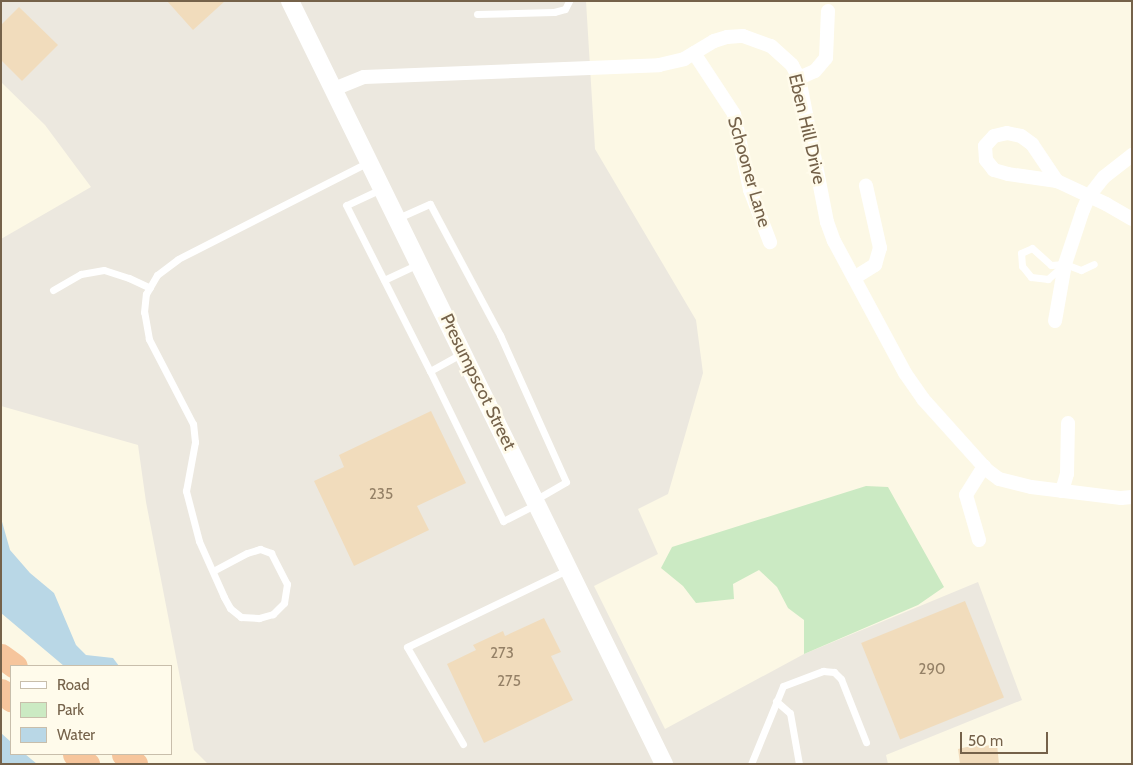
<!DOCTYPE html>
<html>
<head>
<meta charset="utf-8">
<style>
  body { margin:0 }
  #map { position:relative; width:1133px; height:765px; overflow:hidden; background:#fcf8e5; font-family:Cabin,sans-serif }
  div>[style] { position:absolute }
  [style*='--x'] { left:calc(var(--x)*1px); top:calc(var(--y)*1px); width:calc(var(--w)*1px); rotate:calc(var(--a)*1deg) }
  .industrial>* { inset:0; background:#ece8df }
  .green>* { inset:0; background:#cbeac3 }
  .water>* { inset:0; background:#b9d7e6 }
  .building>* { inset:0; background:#f1dcbc; transform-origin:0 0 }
  .service>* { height:7px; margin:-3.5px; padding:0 3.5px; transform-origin:3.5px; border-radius:3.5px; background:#fff }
  .minor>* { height:14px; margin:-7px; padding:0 7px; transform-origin:7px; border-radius:7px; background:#fff }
  .tertiary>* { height:18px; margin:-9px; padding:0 9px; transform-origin:9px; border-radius:9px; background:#fff }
  .motorway>* { height:25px; margin:-12.5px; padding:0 12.5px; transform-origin:12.5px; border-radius:12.5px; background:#f6c59c }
  span { translate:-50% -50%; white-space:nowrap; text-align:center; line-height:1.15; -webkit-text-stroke:5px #fffbeb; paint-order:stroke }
  .number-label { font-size:15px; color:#948066 }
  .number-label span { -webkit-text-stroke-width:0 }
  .street-label { font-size:18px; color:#75624a }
  .frame { position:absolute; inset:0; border:2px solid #75624a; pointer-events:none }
  .legend { position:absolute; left:10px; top:665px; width:162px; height:90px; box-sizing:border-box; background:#fffbeb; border:1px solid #c8beab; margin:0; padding:6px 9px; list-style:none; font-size:15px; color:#75624a }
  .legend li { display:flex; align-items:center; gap:10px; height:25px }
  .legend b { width:25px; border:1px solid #c8beab }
  .scale { position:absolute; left:960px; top:732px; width:88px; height:22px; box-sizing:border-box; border:2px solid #75624a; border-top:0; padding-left:6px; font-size:15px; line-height:18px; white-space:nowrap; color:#75624a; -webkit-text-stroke:4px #fffbeb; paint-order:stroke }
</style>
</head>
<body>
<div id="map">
  <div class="industrial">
    <i style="clip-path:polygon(1px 1px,586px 1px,595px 149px,696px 320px,703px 373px,668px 494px,638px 509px,658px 554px,594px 586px,665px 729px,804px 654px,978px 582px,1022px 700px,886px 755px,888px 764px,208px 764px,194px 750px,146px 502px,138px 445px,1px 406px,1px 239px,91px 187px,45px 125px,1px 82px)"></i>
  </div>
  <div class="green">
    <i style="clip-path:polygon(866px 486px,888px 487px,944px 587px,918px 605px,804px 654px,804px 620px,788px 608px,777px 587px,759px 570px,733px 584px,734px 599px,696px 603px,683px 586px,661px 568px,672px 547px)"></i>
  </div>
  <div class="water">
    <i style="clip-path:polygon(1px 518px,10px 550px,30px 573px,54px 593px,76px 645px,86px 655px,113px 658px,119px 666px,64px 666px,1px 613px)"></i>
    <i style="clip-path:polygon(1px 733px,11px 742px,11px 754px,25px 754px,37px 764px,1px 764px)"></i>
  </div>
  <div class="building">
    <i style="clip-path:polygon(167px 1px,225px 1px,193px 30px)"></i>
    <i style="clip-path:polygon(19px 7px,58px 45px,22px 81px,1px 60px,1px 25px)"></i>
    <i style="clip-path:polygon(431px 411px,466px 483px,417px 506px,429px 530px,354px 566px,314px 481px,344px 467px,339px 455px)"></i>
    <i style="left:965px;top:601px;width:104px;height:112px;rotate:68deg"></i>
    <i style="clip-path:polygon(544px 618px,561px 652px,551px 656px,573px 700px,484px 743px,447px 664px,476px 650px,473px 645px,503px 631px,505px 636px)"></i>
    <i style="clip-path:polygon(984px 743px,985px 746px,997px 744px,999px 764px,960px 764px,958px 749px)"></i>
  </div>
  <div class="service">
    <i style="--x:477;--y:14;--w:77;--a:-1.5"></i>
    <i style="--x:554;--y:12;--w:11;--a:-15"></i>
    <i style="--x:565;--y:9;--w:9;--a:-63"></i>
    <i style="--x:381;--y:189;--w:38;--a:155"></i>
    <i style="--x:346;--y:205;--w:186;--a:63.2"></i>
    <i style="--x:430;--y:371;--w:38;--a:-29"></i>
    <i style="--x:398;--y:218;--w:35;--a:-24"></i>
    <i style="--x:430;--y:204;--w:149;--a:61.9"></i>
    <i style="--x:500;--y:335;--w:161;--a:65.8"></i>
    <i style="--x:566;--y:482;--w:34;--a:150"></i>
    <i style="--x:1032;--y:248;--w:25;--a:42"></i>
    <i style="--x:1051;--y:265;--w:14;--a:-4"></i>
    <i style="--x:1065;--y:264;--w:23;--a:139"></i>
    <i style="--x:1048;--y:279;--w:17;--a:-173"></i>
    <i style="--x:1031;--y:277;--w:14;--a:-129"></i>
    <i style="--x:1022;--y:266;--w:13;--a:-94"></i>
    <i style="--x:1021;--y:253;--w:12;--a:-24"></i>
    <i style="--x:1065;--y:264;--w:17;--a:21"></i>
    <i style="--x:1081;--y:270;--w:14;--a:-25"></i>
    <i style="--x:384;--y:280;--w:38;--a:-25"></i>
    <i style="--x:53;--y:290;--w:32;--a:-30"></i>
    <i style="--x:81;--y:274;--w:23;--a:-10"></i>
    <i style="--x:104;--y:270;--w:26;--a:18"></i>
    <i style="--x:129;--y:278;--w:23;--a:25"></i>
    <i style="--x:430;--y:371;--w:167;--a:64"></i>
    <i style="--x:503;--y:521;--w:38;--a:-27"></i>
    <i style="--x:213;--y:571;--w:38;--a:-28"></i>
    <i style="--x:247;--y:553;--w:14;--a:-17"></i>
    <i style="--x:260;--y:549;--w:12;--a:20"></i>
    <i style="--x:271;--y:553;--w:35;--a:63"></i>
    <i style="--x:287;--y:584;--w:19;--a:99"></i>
    <i style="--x:284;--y:603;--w:16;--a:135"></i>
    <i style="--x:273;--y:614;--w:15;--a:164"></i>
    <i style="--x:259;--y:618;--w:18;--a:-177"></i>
    <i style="--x:241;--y:617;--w:14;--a:-141"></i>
    <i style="--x:230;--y:608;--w:13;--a:-119"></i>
    <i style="--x:224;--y:597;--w:61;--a:-114.1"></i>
    <i style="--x:199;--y:541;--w:52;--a:-104.6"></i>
    <i style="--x:186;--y:491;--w:50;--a:-79.6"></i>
    <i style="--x:195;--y:442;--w:18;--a:-96"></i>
    <i style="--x:193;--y:424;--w:96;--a:-117.4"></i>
    <i style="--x:149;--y:339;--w:27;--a:-100"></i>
    <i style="--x:144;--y:312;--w:18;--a:-84"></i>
    <i style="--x:146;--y:294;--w:22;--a:-60"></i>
    <i style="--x:157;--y:275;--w:26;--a:-37"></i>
    <i style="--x:178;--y:259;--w:213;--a:-27"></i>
    <i style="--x:776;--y:701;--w:18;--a:41"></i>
    <i style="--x:790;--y:713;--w:52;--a:80"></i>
    <i style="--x:463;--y:744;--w:112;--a:-120"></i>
    <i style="--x:407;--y:647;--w:180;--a:-25.7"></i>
    <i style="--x:751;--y:764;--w:84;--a:-67.7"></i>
    <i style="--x:783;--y:686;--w:43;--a:-20.6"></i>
    <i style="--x:823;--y:671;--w:11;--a:5"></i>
    <i style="--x:834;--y:672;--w:10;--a:45"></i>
    <i style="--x:841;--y:679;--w:68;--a:68.4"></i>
  </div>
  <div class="minor">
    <i style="--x:694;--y:53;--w:73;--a:56.7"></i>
    <i style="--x:734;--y:114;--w:78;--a:78.1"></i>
    <i style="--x:750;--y:190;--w:56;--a:69"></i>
    <i style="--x:799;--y:78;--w:17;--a:-24"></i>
    <i style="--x:815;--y:71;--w:17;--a:-50"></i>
    <i style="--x:826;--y:58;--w:47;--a:-87.6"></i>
    <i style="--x:334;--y:89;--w:32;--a:-22"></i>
    <i style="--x:364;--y:77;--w:295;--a:-2.3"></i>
    <i style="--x:659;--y:65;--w:26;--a:-13"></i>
    <i style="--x:684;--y:59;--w:35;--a:-31"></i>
    <i style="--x:714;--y:41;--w:14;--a:-17"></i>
    <i style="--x:727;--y:37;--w:16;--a:-4"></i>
    <i style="--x:743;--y:36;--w:30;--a:20"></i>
    <i style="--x:771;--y:46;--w:28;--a:42"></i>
    <i style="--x:792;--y:65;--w:15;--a:62"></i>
    <i style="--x:799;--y:78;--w:147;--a:79"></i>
    <i style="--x:827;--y:222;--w:20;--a:70"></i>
    <i style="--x:834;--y:241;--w:150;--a:61.7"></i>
    <i style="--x:905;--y:373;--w:32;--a:55"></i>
    <i style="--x:923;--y:399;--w:96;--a:48"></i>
    <i style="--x:987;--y:470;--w:15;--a:37"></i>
    <i style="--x:999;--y:479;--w:33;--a:14"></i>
    <i style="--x:1031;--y:487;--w:91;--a:7"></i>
    <i style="--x:1121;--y:498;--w:11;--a:-5"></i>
    <i style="--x:1007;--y:133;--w:14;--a:12"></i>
    <i style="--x:1021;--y:136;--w:14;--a:36"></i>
    <i style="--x:1032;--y:144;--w:45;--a:56"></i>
    <i style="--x:1057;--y:181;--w:49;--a:-171.9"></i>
    <i style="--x:1008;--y:174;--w:15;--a:-164"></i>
    <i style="--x:994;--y:170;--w:13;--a:-129"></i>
    <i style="--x:986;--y:160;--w:14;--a:-94"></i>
    <i style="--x:985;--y:146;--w:13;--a:-48"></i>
    <i style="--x:994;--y:136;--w:13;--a:-13"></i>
    <i style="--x:1057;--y:181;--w:54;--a:25.1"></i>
    <i style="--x:1106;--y:204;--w:30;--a:30"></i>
    <i style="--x:854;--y:278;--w:25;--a:-32"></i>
    <i style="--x:875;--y:265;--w:18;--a:-74"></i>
    <i style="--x:880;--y:248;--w:64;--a:-102.7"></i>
    <i style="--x:1055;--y:321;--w:58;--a:-80"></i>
    <i style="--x:1065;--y:264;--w:57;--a:-71.6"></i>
    <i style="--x:1083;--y:210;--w:15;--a:-67"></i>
    <i style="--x:1089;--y:196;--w:24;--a:-52"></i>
    <i style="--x:1104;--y:177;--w:36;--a:-38"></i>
    <i style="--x:1062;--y:491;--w:18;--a:-74"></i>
    <i style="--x:1067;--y:474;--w:51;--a:-88.9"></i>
    <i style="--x:979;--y:540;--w:47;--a:-106.1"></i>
    <i style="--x:966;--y:495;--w:34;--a:-58"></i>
  </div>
  <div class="tertiary">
    <i style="--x:290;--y:1;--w:850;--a:63.89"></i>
  </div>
  <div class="motorway">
    <i style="--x:1;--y:656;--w:17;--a:36"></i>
    <i style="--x:1;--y:691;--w:13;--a:39"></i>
    <i style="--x:75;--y:754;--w:16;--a:40"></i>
    <i style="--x:124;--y:754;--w:15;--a:42"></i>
  </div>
  <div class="number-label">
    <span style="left:381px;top:495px">235</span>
    <span style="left:502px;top:654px">273</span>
    <span style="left:932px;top:670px">290</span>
    <span style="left:509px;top:682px">275</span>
  </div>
  <div class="street-label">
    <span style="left:807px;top:129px;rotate:77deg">Eben Hill Drive</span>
    <span style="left:749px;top:172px;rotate:74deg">Schooner Lane</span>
    <span style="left:478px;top:382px;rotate:64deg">Presumpscot Street</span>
  </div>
  <div class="frame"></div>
  <ul class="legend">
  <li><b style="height:6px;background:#fff"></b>Road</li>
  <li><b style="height:14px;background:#cbeac3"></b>Park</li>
  <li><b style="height:14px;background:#b9d7e6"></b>Water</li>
  </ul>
  <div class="scale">50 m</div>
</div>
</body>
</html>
